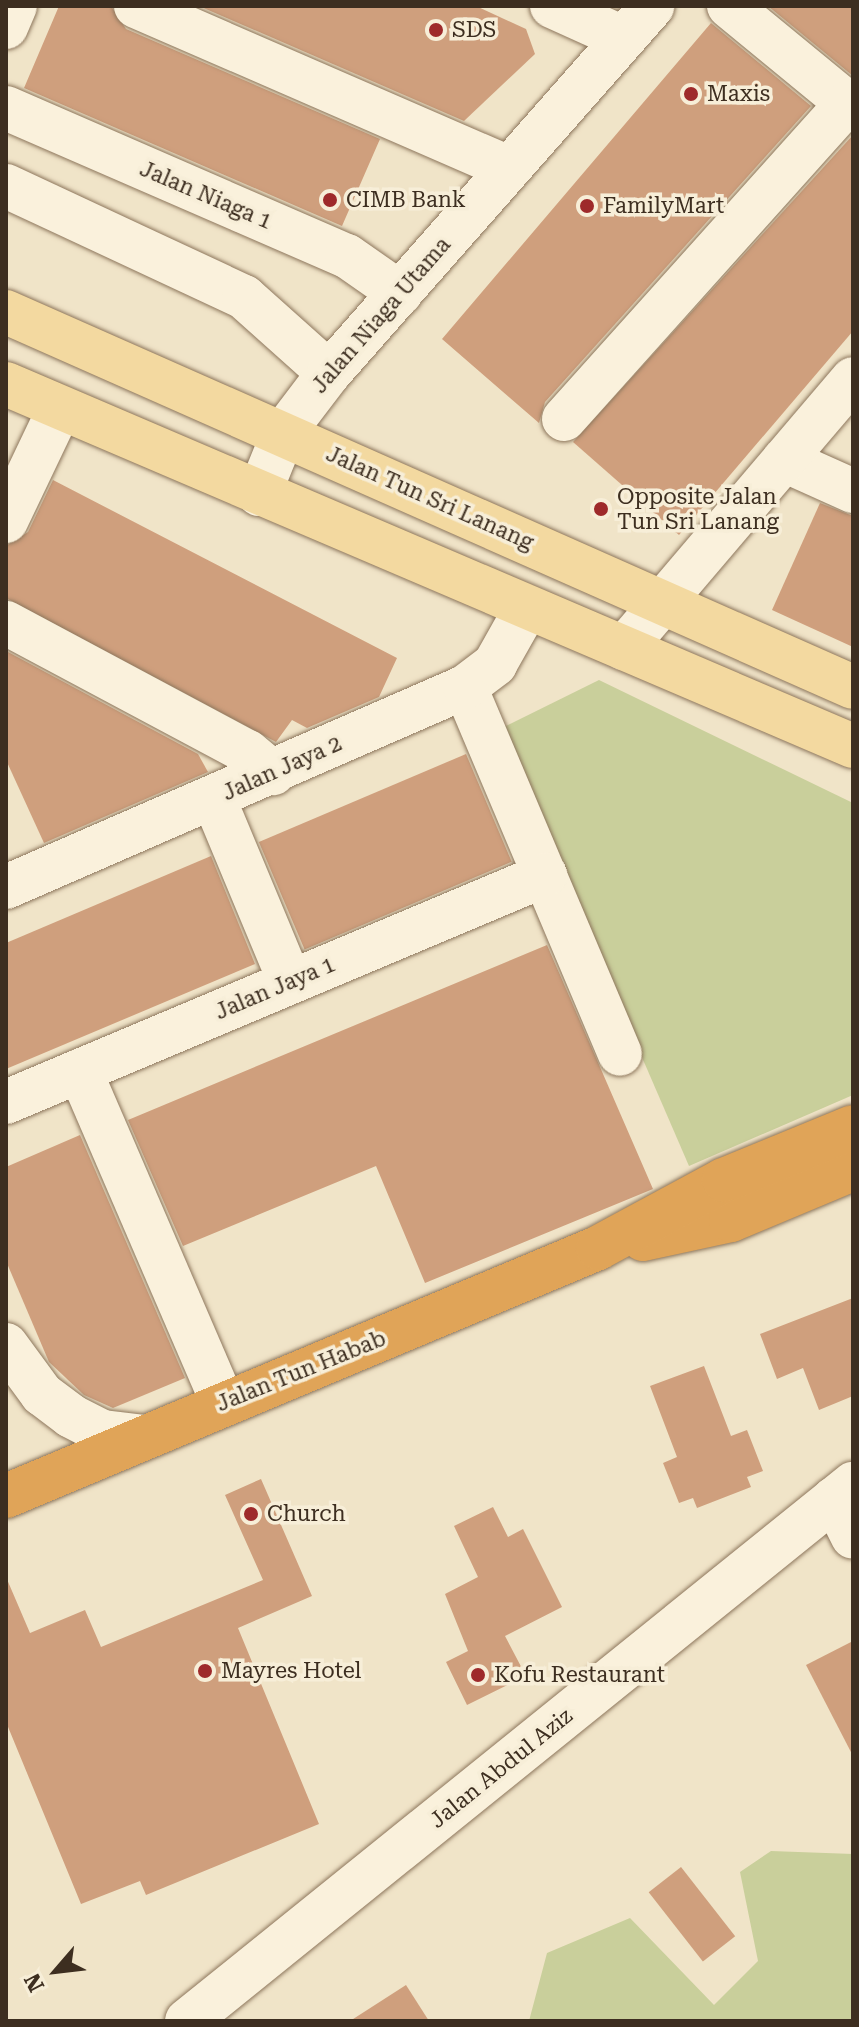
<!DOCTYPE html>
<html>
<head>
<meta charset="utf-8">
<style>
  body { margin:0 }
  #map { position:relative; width:859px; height:2027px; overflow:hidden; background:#f0e4c8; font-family:"Roboto Serif",serif }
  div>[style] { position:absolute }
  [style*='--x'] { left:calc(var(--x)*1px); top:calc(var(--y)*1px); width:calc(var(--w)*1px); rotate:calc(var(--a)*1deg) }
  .green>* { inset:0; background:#c9cf9b }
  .building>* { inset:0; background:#cf9f7d; transform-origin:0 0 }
  .roads { filter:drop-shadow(0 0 2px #8d765c) drop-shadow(0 0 2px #8d765c) }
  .minor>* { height:44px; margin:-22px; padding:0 22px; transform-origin:22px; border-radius:22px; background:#faf1dc }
  .major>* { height:44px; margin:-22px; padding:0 22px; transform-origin:22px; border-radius:22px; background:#f3d9a0 }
  .highway>* { height:44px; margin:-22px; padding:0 22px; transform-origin:22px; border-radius:22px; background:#e0a458 }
  .dots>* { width:22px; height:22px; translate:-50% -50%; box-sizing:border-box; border:4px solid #f7eed8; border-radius:50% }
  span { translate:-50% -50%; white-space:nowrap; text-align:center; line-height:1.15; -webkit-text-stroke:7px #f7eed8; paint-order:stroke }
  .poi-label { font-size:22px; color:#3d2e20 }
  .left { translate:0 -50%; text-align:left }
  .street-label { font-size:22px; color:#3d2e20 }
  .frame { position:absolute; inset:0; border:8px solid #3d2e20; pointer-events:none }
  .north { position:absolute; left:16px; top:1931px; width:80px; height:80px; -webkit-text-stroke:6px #f7eed8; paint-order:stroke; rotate:242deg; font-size:22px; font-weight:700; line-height:32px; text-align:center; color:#3d2e20 }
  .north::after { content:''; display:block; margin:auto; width:28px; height:36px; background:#3d2e20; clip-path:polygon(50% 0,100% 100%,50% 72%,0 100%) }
</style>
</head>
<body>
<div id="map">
  <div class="green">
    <i style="clip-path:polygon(599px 680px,853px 803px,853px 1095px,689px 1166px,500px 729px)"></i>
    <i style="clip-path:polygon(771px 1851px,853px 1854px,853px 2021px,529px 2021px,547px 1953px,630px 1918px,714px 2005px,758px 1961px,740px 1872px)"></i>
  </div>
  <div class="building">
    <i style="clip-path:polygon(59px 6px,111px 6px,126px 29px,380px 139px,342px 226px,24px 88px)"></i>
    <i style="clip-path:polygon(199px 6px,476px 6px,526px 29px,535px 54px,464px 121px)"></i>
    <i style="clip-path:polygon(768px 6px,853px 6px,853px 76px)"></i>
    <i style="clip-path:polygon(711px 23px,811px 106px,545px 402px,539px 423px,442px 339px)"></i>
    <i style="clip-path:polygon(853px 135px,853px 331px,679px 535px,573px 442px)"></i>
    <i style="clip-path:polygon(53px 480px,397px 658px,379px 697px,307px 728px,292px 720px,276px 742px,6px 598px,6px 546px,28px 532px)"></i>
    <i style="clip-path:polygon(820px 503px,853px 516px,853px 647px,772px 610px)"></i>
    <i style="clip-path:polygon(8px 652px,198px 754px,208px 772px,44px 843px,6px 760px)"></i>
    <i style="left:466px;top:754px;width:117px;height:225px;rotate:67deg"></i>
    <i style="clip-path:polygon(211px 856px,255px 964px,6px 1069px,6px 943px)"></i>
    <i style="clip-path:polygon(547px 945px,653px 1189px,425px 1283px,376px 1166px,183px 1246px,128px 1120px)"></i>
    <i style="clip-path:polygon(80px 1135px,185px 1378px,113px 1408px,84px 1395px,49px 1362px,6px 1261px,6px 1167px)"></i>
    <i style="clip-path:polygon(853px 1298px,853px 1396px,819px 1410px,803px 1368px,777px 1379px,760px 1334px)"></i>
    <i style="clip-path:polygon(704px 1366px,731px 1436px,747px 1430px,763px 1471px,747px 1477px,751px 1487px,697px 1508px,693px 1498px,679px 1503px,663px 1463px,677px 1457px,650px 1386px)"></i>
    <i style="clip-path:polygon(261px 1479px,312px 1596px,238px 1628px,319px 1824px,146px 1895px,140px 1881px,81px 1904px,6px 1722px,6px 1577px,30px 1633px,85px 1610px,101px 1647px,263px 1580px,225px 1495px)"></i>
    <i style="clip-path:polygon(493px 1507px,508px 1537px,523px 1529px,562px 1607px,505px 1636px,526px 1676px,467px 1705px,446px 1662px,468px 1651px,445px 1594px,478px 1577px,454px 1526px)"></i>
    <i style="clip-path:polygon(853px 1641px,853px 1756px,806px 1665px)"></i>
    <i style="left:681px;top:1867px;width:88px;height:41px;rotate:52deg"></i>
    <i style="clip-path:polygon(406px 1985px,429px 2021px,350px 2021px)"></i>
  </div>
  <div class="roads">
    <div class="minor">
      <i style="--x:136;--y:6;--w:407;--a:23.5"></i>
      <i style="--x:552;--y:6;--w:78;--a:24.3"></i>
      <i style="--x:729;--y:6;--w:161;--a:39.4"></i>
      <i style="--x:6;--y:27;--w:23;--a:-67"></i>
      <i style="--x:6;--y:108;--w:372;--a:23.5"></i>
      <i style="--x:347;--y:256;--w:65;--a:34.9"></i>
      <i style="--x:6;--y:186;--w:263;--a:25"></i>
      <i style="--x:244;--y:297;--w:114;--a:41.8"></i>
      <i style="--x:564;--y:419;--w:425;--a:-48.1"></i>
      <i style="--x:784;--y:460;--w:76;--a:24.2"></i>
      <i style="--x:259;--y:494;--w:67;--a:-68"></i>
      <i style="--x:284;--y:432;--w:74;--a:-52.7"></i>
      <i style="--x:329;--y:373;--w:489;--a:-48.6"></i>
      <i style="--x:6;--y:521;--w:125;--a:-64.5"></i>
      <i style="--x:6;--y:623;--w:274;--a:28.1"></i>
      <i style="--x:248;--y:752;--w:33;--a:40"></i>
      <i style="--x:624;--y:648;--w:353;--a:-49.6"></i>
      <i style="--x:465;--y:687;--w:398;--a:67.1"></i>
      <i style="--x:214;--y:799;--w:198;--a:67.4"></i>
      <i style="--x:6;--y:887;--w:501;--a:-23.54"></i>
      <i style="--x:465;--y:687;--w:38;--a:-37"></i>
      <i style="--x:495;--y:664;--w:63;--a:-60.6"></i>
      <i style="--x:80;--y:1071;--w:361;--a:66.7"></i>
      <i style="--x:6;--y:1102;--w:585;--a:-22.84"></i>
      <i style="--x:6;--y:1345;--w:61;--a:53.7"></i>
      <i style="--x:42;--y:1394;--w:36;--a:37"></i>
      <i style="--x:71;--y:1416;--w:36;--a:27"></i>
      <i style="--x:103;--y:1432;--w:40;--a:7.1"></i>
      <i style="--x:834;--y:1499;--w:42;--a:63.4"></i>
      <i style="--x:187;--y:2021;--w:856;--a:-38.88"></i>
    </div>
    <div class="major">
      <i style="--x:6;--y:312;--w:926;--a:23.88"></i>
      <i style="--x:6;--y:384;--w:921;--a:23.14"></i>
    </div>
    <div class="highway">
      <i style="--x:643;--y:1239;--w:90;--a:-12.2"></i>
      <i style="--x:731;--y:1220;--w:132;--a:-22.7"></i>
      <i style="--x:6;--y:1496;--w:642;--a:-22.73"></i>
      <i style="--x:598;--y:1248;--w:143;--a:-28.4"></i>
      <i style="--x:724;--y:1180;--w:139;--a:-22.3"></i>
    </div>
  </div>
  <div class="dots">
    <i style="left:436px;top:30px;background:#9e2a2b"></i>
    <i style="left:691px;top:94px;background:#9e2a2b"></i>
    <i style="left:330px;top:200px;background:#9e2a2b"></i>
    <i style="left:587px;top:206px;background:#9e2a2b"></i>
    <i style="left:601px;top:509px;background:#9e2a2b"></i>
    <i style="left:251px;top:1514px;background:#9e2a2b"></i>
    <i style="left:205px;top:1671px;background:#9e2a2b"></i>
    <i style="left:478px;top:1675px;background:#9e2a2b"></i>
  </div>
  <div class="poi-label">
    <span class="left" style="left:452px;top:30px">SDS</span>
    <span class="left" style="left:707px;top:94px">Maxis</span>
    <span class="left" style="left:346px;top:200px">CIMB Bank</span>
    <span class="left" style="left:603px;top:206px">FamilyMart</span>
    <span class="left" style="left:617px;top:509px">Opposite Jalan<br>Tun Sri Lanang</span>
    <span class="left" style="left:267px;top:1514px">Church</span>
    <span class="left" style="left:221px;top:1671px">Mayres Hotel</span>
    <span class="left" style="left:494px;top:1675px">Kofu Restaurant</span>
  </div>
  <div class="street-label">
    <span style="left:206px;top:195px;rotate:23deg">Jalan Niaga 1</span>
    <span style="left:381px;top:315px;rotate:-49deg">Jalan Niaga Utama</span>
    <span style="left:430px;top:498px;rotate:24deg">Jalan Tun Sri Lanang</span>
    <span style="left:282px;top:768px;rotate:-24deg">Jalan Jaya 2</span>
    <span style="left:275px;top:988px;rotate:-23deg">Jalan Jaya 1</span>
    <span style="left:301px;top:1371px;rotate:-22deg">Jalan Tun Habab</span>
    <span style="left:501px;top:1768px;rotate:-39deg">Jalan Abdul Aziz</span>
  </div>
  <div class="frame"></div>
  <div class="north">N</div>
</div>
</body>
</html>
